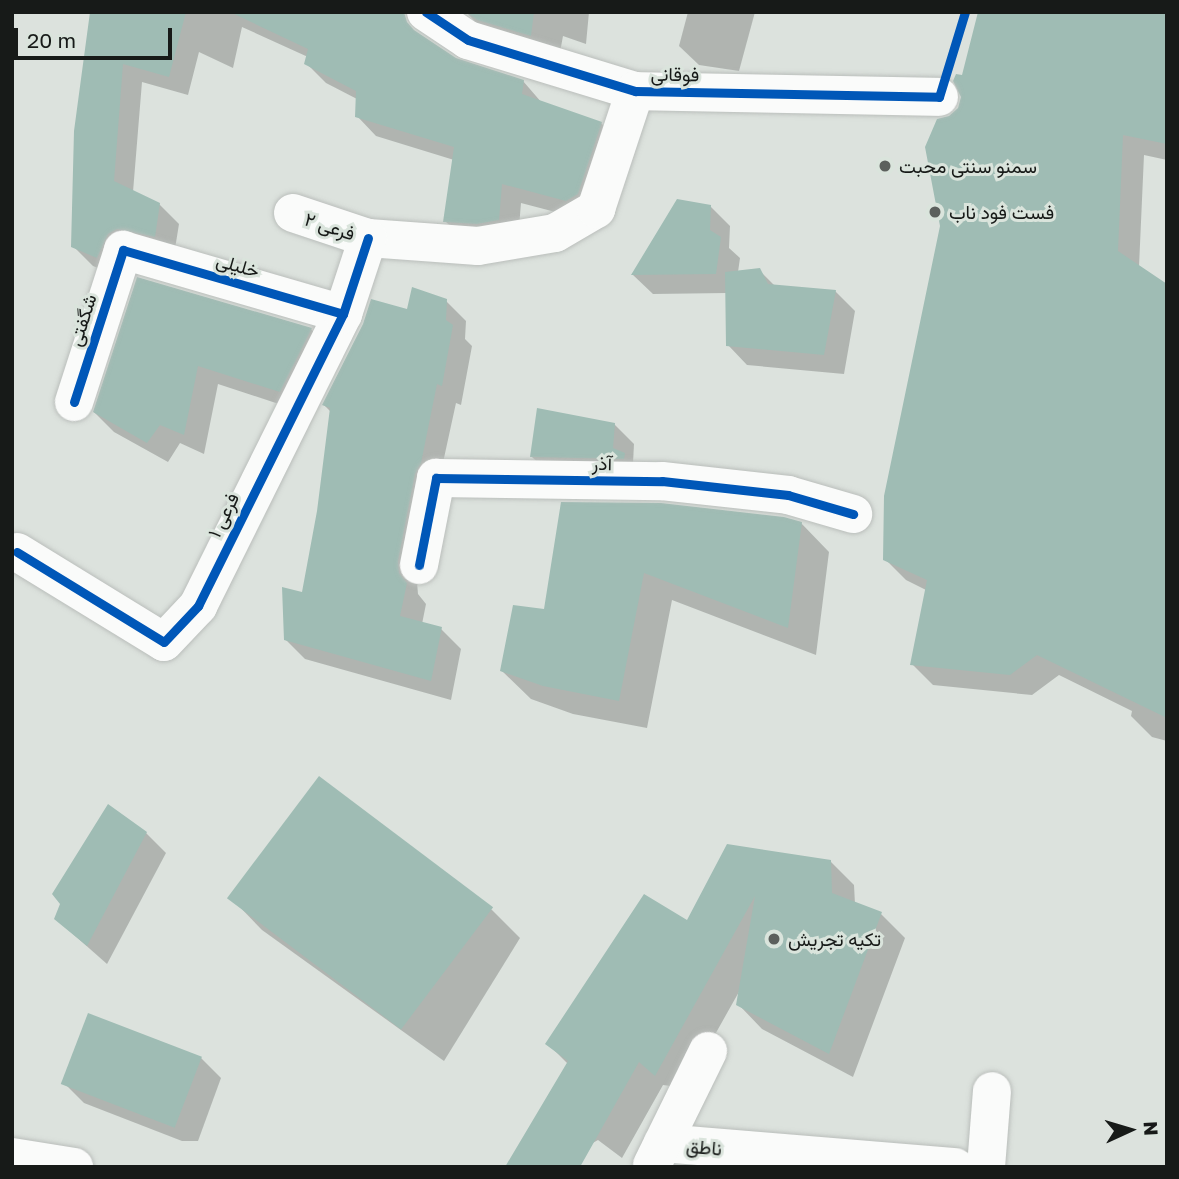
<!DOCTYPE html>
<html>
<head>
<meta charset="utf-8">
<style>
  body { margin:0 }
  #map { position:relative; width:1179px; height:1179px; overflow:hidden; background:#dce2dd; font-family:"Golos Text",Vazirmatn,sans-serif }
  div>[style] { position:absolute }
  [style*='--x'] { left:calc(var(--x)*1px); top:calc(var(--y)*1px); width:calc(var(--w)*1px); rotate:calc(var(--a)*1deg) }
  .shadow>* { inset:0; background:#0003 }
  .building>* { inset:0; background:#9fbcb4; transform-origin:0 0 }
  .roads { filter:drop-shadow(0 0 2px #babebb) drop-shadow(0 0 2px #babebb) }
  .minor>* { height:38px; margin:-19px; padding:0 19px; transform-origin:19px; border-radius:19px; background:#fafbfa }
  .cycleway>* { height:9px; margin:-4.5px; padding:0 4.5px; transform-origin:4.5px; border-radius:4.5px; background:#0057b8 }
  .dots>* { width:19px; height:19px; translate:-50% -50%; box-sizing:border-box; border:4px solid #dae4dc; border-radius:50% }
  span { translate:-50% -50%; white-space:nowrap; text-align:center; line-height:1.15; -webkit-text-stroke:6px #dae4dc; paint-order:stroke }
  .street-label { font-size:19px; color:#171a18 }
  .poi-label { font-size:19px; color:#171a18 }
  .left { translate:0 -50%; text-align:left }
  .frame { position:absolute; inset:0; border:14px solid #171a18; pointer-events:none }
  .north { position:absolute; left:1095px; top:1095px; width:70px; height:70px; -webkit-text-stroke:5px #dae4dc; paint-order:stroke; rotate:86deg; font-size:19px; font-weight:700; line-height:28px; text-align:center; color:#171a18 }
  .north::after { content:''; display:block; margin:auto; width:24px; height:32px; background:#171a18; clip-path:polygon(50% 0,100% 100%,50% 72%,0 100%) }
  .scale { position:absolute; left:14px; top:28px; width:158px; height:32px; box-sizing:border-box; border:4px solid #171a18; border-top:0; padding-left:9px; font-size:21px; line-height:24px; white-space:nowrap; color:#171a18; -webkit-text-stroke:5px #dae4dc; paint-order:stroke }
</style>
</head>
<body>
<div id="map">
  <div class="shadow">
    <i style="clip-path:polygon(92px 12px,383px 12px,472px 74px,523px 81px,542px 103px,601px 123px,620px 143px,586px 220px,521px 203px,518px 239px,465px 240px,445px 221px,454px 160px,376px 136px,357px 116px,357px 99px,326px 83px,306px 63px,308px 57px,242px 27px,233px 68px,199px 52px,188px 95px,142px 82px,133px 192px,159px 204px,179px 224px,174px 255px,117px 276px,93px 266px,73px 246px)"></i>
    <i style="clip-path:polygon(466px 12px,589px 12px,586px 44px,563px 36px,558px 63px,488px 35px)"></i>
    <i style="clip-path:polygon(688px 12px,755px 12px,739px 71px,699px 65px,679px 46px)"></i>
    <i style="clip-path:polygon(1167px 12px,1167px 160px,1144px 155px,1139px 267px,1167px 286px,1167px 741px,1152px 737px,1131px 716px,1132px 711px,1059px 675px,1032px 695px,933px 685px,912px 664px,926px 590px,906px 580px,885px 559px,942px 226px,950px 118px,960px 109px,963px 77px)"></i>
    <i style="clip-path:polygon(710px 206px,730px 226px,729px 248px,740px 258px,738px 272px,759px 270px,775px 286px,835px 291px,855px 311px,844px 374px,747px 365px,728px 345px,727px 293px,653px 294px,633px 275px)"></i>
    <i style="clip-path:polygon(138px 279px,311px 329px,330px 349px,300px 411px,218px 384px,204px 454px,180px 443px,168px 462px,114px 432px,94px 412px)"></i>
    <i style="clip-path:polygon(446px 301px,466px 321px,465px 339px,472px 346px,461px 405px,456px 403px,417px 582px,418px 594px,426px 604px,422px 624px,441px 629px,461px 649px,451px 700px,305px 659px,285px 639px,304px 594px,319px 512px,331px 412px,324px 405px,408px 311px)"></i>
    <i style="clip-path:polygon(614px 424px,634px 444px,633px 463px,552px 476px,532px 457px)"></i>
    <i style="clip-path:polygon(563px 503px,801px 523px,829px 552px,816px 655px,672px 600px,647px 728px,573px 714px,531px 699px,502px 671px,546px 611px)"></i>
    <i style="clip-path:polygon(319px 778px,492px 910px,520px 938px,444px 1061px,262px 930px,234px 901px)"></i>
    <i style="clip-path:polygon(146px 833px,166px 853px,107px 964px,56px 919px)"></i>
    <i style="clip-path:polygon(830px 861px,854px 885px,855px 904px,881px 914px,905px 938px,853px 1077px,762px 1029px,738px 1004px,740px 990px,685px 1088px,663px 1085px,622px 1158px,598px 1140px,551px 1167px,568px 1064px,547px 1043px,688px 922px)"></i>
    <i style="clip-path:polygon(201px 1058px,221px 1078px,198px 1141px,182px 1141px,84px 1103px,64px 1083px)"></i>
  </div>
  <div class="building">
    <i style="clip-path:polygon(90px 12px,186px 12px,169px 77px,123px 64px,114px 181px,160px 203px,155px 237px,117px 229px,108px 234px,97px 258px,71px 247px,74px 131px)"></i>
    <i style="clip-path:polygon(230px 12px,404px 12px,407px 22px,414px 30px,456px 58px,524px 80px,522px 94px,602px 122px,578px 194px,566px 201px,502px 184px,499px 220px,477px 224px,443px 222px,454px 147px,355px 117px,356px 91px,304px 64px,308px 49px)"></i>
    <i style="clip-path:polygon(466px 12px,534px 12px,531px 36px,477px 20px)"></i>
    <i style="clip-path:polygon(978px 12px,1167px 12px,1167px 144px,1123px 135px,1118px 251px,1167px 284px,1167px 718px,1037px 655px,1010px 675px,910px 665px,927px 580px,883px 560px,884px 496px,940px 226px,925px 147px,937px 119px,949px 116px,958px 108px,961px 97px,953px 81px,956px 74px,962px 75px)"></i>
    <i style="clip-path:polygon(677px 199px,711px 205px,710px 230px,721px 237px,716px 274px,631px 275px)"></i>
    <i style="clip-path:polygon(760px 268px,768px 284px,836px 290px,824px 355px,726px 346px,725px 272px)"></i>
    <i style="clip-path:polygon(137px 277px,312px 328px,280px 392px,198px 366px,184px 435px,160px 425px,147px 443px,93px 412px)"></i>
    <i style="clip-path:polygon(412px 287px,447px 299px,446px 320px,453px 325px,442px 386px,437px 384px,421px 463px,415px 474px,398px 561px,399px 573px,407px 583px,400px 616px,442px 627px,431px 681px,284px 640px,282px 587px,302px 592px,317px 511px,330px 408px,322px 405px,363px 324px,371px 299px,407px 309px)"></i>
    <i style="clip-path:polygon(537px 408px,615px 423px,613px 448px,625px 453px,624px 459px,530px 457px)"></i>
    <i style="clip-path:polygon(561px 502px,661px 503px,784px 517px,802px 522px,788px 628px,644px 573px,619px 701px,543px 686px,500px 671px,513px 605px,544px 609px)"></i>
    <i style="left:319px;top:776px;width:218px;height:153px;rotate:37deg"></i>
    <i style="clip-path:polygon(108px 804px,147px 832px,87px 946px,54px 919px,60px 904px,52px 894px)"></i>
    <i style="clip-path:polygon(727px 844px,831px 860px,832px 893px,882px 912px,829px 1054px,736px 1005px,755px 896px,655px 1076px,639px 1062px,580px 1167px,505px 1167px,568px 1061px,545px 1044px,644px 894px,687px 920px)"></i>
    <i style="left:88px;top:1013px;width:122px;height:76px;rotate:21deg"></i>
  </div>
  <div class="roads">
    <div class="minor">
      <i style="--x:426;--y:12;--w:50;--a:33.7"></i>
      <i style="--x:468;--y:40;--w:175;--a:17"></i>
      <i style="--x:635;--y:91;--w:304;--a:1.1"></i>
      <i style="--x:293;--y:213;--w:79;--a:18.4"></i>
      <i style="--x:368;--y:238;--w:110;--a:4.2"></i>
      <i style="--x:478;--y:246;--w:78;--a:-9.6"></i>
      <i style="--x:555;--y:233;--w:48;--a:-30.3"></i>
      <i style="--x:596;--y:209;--w:124;--a:-71.7"></i>
      <i style="--x:74;--y:402;--w:160;--a:-72.1"></i>
      <i style="--x:123;--y:250;--w:229;--a:16.2"></i>
      <i style="--x:17;--y:552;--w:172;--a:31.5"></i>
      <i style="--x:164;--y:642;--w:50;--a:-46.6"></i>
      <i style="--x:198;--y:606;--w:326;--a:-63.6"></i>
      <i style="--x:343;--y:314;--w:80;--a:-71.8"></i>
      <i style="--x:419;--y:565;--w:89;--a:-78.9"></i>
      <i style="--x:436;--y:478;--w:226;--a:0.8"></i>
      <i style="--x:662;--y:481;--w:127;--a:6.3"></i>
      <i style="--x:788;--y:495;--w:68;--a:16.3"></i>
      <i style="--x:663;--y:1143;--w:293;--a:4.7"></i>
      <i style="--x:12;--y:1157;--w:63;--a:9.2"></i>
      <i style="--x:652;--y:1165;--w:127;--a:-63.8"></i>
      <i style="--x:986;--y:1167;--w:76;--a:-85.5"></i>
    </div>
  </div>
  <div class="cycleway">
    <i style="--x:426;--y:12;--w:50;--a:33.7"></i>
    <i style="--x:468;--y:40;--w:175;--a:17"></i>
    <i style="--x:635;--y:91;--w:304;--a:1.1"></i>
    <i style="--x:939;--y:97;--w:89;--a:-73"></i>
    <i style="--x:74;--y:402;--w:160;--a:-72.1"></i>
    <i style="--x:123;--y:250;--w:229;--a:16.2"></i>
    <i style="--x:17;--y:552;--w:172;--a:31.5"></i>
    <i style="--x:164;--y:642;--w:50;--a:-46.6"></i>
    <i style="--x:198;--y:606;--w:326;--a:-63.6"></i>
    <i style="--x:343;--y:314;--w:80;--a:-71.8"></i>
    <i style="--x:419;--y:565;--w:89;--a:-78.9"></i>
    <i style="--x:436;--y:478;--w:226;--a:0.8"></i>
    <i style="--x:662;--y:481;--w:127;--a:6.3"></i>
    <i style="--x:788;--y:495;--w:68;--a:16.3"></i>
  </div>
  <div class="dots">
    <i style="left:885px;top:166px;background:#5c605d"></i>
    <i style="left:935px;top:212px;background:#5c605d"></i>
    <i style="left:774px;top:939px;background:#5c605d"></i>
  </div>
  <div class="street-label">
    <span style="left:675px;top:74px;rotate:1deg">فوقانی</span>
    <span style="left:330px;top:226px;rotate:18deg">فرعی ۲</span>
    <span style="left:238px;top:265px;rotate:16deg">خلیلی</span>
    <span style="left:82px;top:320px;rotate:-72deg">شگفتی</span>
    <span style="left:602px;top:463px;rotate:1deg">آذر</span>
    <span style="left:223px;top:515px;rotate:-64deg">فرعی ۱</span>
    <span style="left:704px;top:1147px;rotate:5deg">ناطق</span>
  </div>
  <div class="poi-label">
    <span class="left" style="left:899px;top:166px">سمنو سنتی محبت</span>
    <span class="left" style="left:949px;top:212px">فست فود ناب</span>
    <span class="left" style="left:788px;top:939px">تکیه تجریش</span>
  </div>
  <div class="frame"></div>
  <div class="north">N</div>
  <div class="scale">20 m</div>
</div>
</body>
</html>
